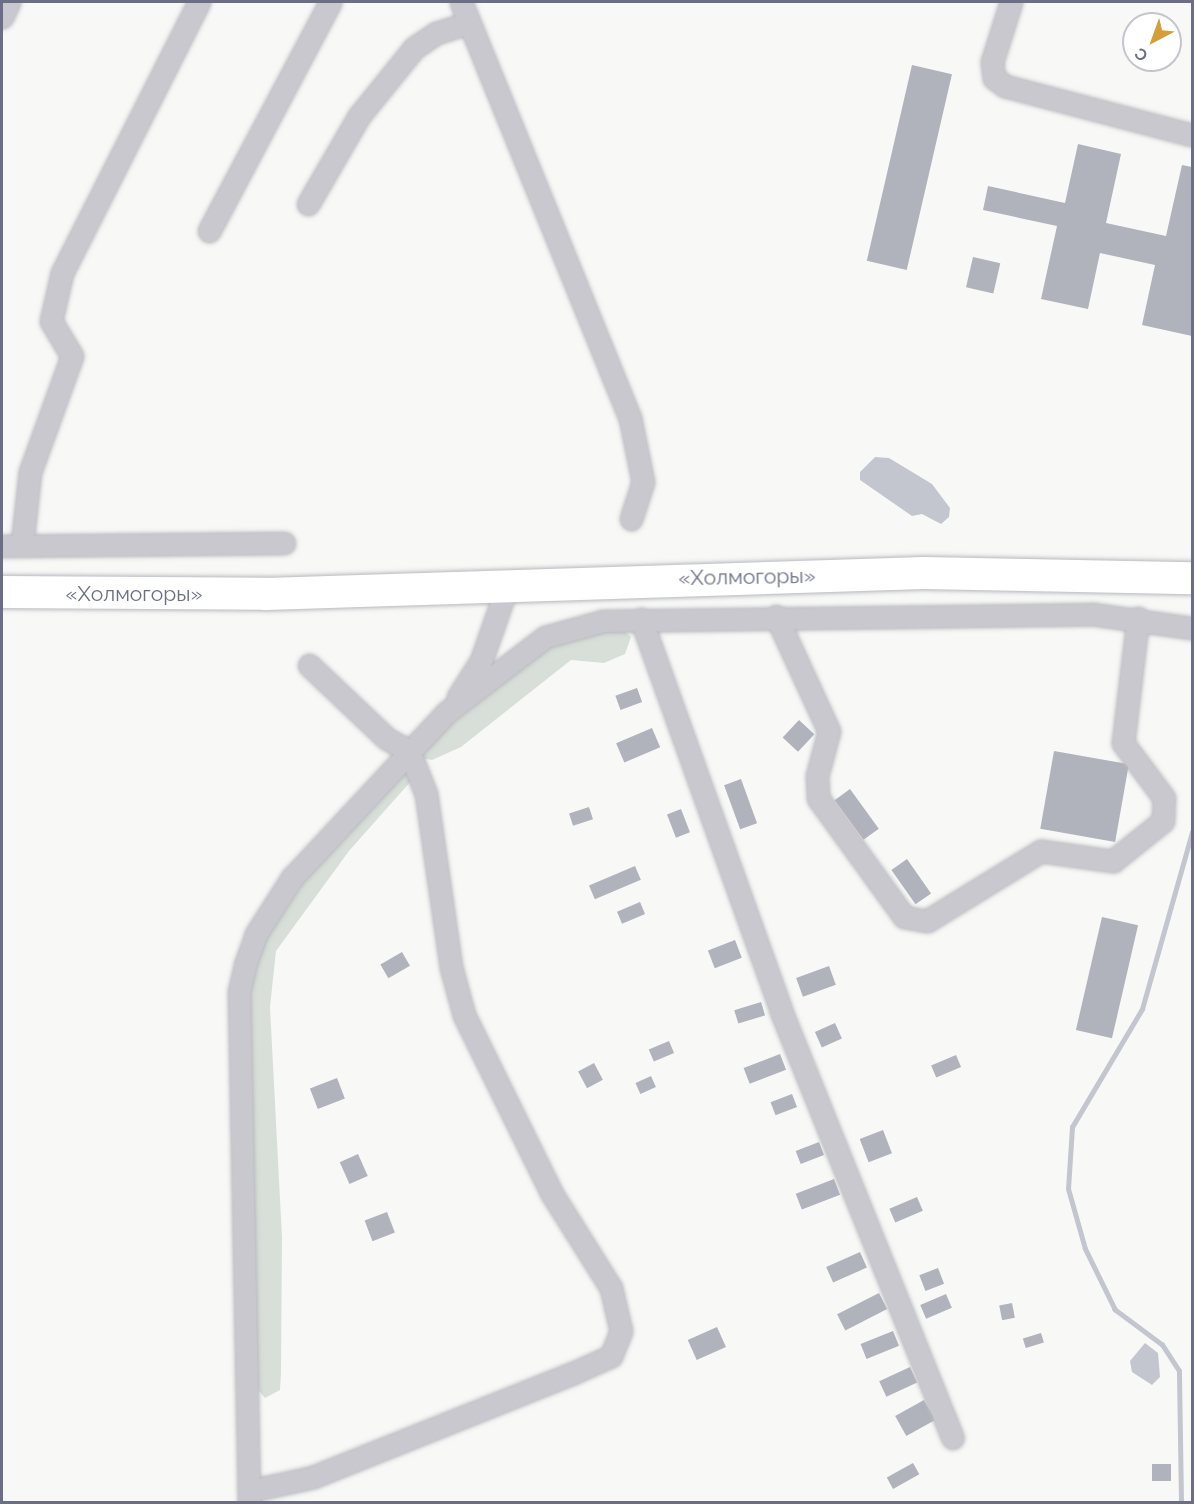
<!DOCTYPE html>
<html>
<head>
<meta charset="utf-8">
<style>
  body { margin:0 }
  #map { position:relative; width:1194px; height:1504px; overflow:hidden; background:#f8f9f7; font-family:Raleway,sans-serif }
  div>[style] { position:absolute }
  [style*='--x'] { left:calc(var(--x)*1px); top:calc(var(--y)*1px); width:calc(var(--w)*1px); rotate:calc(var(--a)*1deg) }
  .green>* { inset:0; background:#d8dfd9 }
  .water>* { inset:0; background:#c3c6ce }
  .stream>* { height:4.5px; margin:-2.25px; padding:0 2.25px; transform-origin:2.25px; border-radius:2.25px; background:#c3c6ce }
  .building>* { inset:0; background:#b0b2bc; transform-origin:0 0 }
  .roads { filter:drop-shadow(0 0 2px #b8b9be) drop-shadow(0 0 2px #b8b9be) }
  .minor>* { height:21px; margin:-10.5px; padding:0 10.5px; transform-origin:10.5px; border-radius:10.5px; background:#c8c8ce }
  .highway>* { height:32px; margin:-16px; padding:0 16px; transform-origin:16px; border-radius:16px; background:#fff }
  span { translate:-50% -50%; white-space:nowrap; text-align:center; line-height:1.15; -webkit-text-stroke:6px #fff; paint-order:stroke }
  .street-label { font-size:21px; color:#6b6e85 }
  .frame { position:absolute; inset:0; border:3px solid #6b6e85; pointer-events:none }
  .north { position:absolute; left:1122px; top:12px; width:60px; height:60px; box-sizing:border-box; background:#fff; border:2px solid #c4c5ce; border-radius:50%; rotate:221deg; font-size:16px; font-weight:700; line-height:24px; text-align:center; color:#6b6e85 }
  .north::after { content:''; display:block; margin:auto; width:21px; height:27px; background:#d39e3c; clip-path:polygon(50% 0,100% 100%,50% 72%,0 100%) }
</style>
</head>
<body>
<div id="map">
  <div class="green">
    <i style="clip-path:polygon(622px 629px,631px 637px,625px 654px,604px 663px,571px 660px,461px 747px,432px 760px,421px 758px,425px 744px,562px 636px)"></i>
    <i style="clip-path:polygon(399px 769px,410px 769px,412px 780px,349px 851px,276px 951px,270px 1007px,282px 1237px,281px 1373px,280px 1390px,265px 1398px,257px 1389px,245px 1019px,251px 964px,277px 913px)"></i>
  </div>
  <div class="water">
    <i style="clip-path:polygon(875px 457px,889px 458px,932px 484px,950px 508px,949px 517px,941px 524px,922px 514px,912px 516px,860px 480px,860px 472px)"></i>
    <i style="clip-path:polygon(1145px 1343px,1158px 1353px,1160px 1377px,1152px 1385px,1132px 1372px,1130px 1361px)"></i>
  </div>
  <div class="stream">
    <i style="--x:1181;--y:1502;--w:131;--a:-90.9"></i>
    <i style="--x:1179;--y:1371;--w:31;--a:-123"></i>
    <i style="--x:1162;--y:1345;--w:59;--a:-143.3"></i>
    <i style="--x:1115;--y:1310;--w:68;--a:-116.2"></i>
    <i style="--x:1085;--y:1249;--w:62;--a:-105.8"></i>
    <i style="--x:1068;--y:1189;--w:62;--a:-86.3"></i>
    <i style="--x:1072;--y:1127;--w:137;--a:-59.3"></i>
    <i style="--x:1142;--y:1009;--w:184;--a:-74.2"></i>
  </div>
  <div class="building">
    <i style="left:912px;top:65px;width:41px;height:201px;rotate:13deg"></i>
    <i style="clip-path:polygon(1078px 144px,1121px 154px,1106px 223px,1166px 236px,1182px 165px,1192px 167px,1192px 336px,1142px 325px,1155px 265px,1100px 253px,1088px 309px,1041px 299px,1057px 226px,983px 210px,988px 186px,1065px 203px)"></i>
    <i style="left:973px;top:257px;width:28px;height:31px;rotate:13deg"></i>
    <i style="left:637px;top:688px;width:15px;height:23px;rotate:70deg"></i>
    <i style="left:799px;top:720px;width:21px;height:24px;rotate:43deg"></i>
    <i style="left:652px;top:728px;width:21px;height:39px;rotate:67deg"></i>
    <i style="left:1054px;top:751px;width:76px;height:79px;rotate:10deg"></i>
    <i style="left:741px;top:779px;width:47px;height:18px;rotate:70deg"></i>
    <i style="left:850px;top:789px;width:49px;height:19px;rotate:54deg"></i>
    <i style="left:589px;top:807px;width:13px;height:21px;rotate:72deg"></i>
    <i style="left:681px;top:809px;width:25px;height:15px;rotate:69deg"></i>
    <i style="left:907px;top:859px;width:42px;height:19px;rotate:55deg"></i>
    <i style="left:635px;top:866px;width:15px;height:50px;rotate:67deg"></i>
    <i style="left:640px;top:902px;width:13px;height:25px;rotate:67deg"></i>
    <i style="left:1102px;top:917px;width:37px;height:116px;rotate:13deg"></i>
    <i style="left:735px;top:940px;width:19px;height:29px;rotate:69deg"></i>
    <i style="left:402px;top:952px;width:16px;height:25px;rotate:60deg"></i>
    <i style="left:829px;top:966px;width:20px;height:35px;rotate:70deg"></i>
    <i style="left:761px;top:1002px;width:14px;height:28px;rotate:73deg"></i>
    <i style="left:835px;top:1023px;width:17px;height:22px;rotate:66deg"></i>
    <i style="left:669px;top:1041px;width:13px;height:22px;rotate:67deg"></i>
    <i style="left:780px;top:1054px;width:17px;height:39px;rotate:69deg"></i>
    <i style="left:956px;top:1055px;width:13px;height:27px;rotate:67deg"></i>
    <i style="left:594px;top:1063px;width:19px;height:18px;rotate:62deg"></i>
    <i style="left:651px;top:1076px;width:12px;height:17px;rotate:66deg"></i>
    <i style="left:337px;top:1078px;width:22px;height:29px;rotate:69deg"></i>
    <i style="left:792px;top:1094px;width:14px;height:23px;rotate:69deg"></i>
    <i style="left:883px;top:1130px;width:25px;height:25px;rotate:69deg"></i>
    <i style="left:819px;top:1142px;width:14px;height:25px;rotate:69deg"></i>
    <i style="left:358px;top:1154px;width:24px;height:20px;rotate:66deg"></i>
    <i style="left:834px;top:1179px;width:17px;height:41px;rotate:69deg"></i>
    <i style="left:917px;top:1197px;width:15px;height:30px;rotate:67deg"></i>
    <i style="left:387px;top:1212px;width:22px;height:24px;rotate:69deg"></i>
    <i style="left:860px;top:1252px;width:17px;height:37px;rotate:66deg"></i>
    <i style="left:938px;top:1268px;width:17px;height:20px;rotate:69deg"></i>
    <i style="left:879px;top:1293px;width:18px;height:47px;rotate:63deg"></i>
    <i style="left:946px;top:1294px;width:15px;height:28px;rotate:67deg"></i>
    <i style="left:1012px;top:1303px;width:15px;height:13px;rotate:79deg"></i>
    <i style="left:717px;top:1327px;width:22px;height:32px;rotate:66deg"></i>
    <i style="left:893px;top:1331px;width:16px;height:35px;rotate:68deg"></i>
    <i style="left:1041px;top:1333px;width:10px;height:19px;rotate:73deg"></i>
    <i style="left:910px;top:1367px;width:17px;height:34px;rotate:65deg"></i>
    <i style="left:924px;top:1400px;width:23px;height:33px;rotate:61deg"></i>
    <i style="left:913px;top:1463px;width:13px;height:30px;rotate:61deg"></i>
    <i style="left:1152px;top:1464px;width:19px;height:17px"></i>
  </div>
  <div class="roads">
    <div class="minor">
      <i style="--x:461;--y:2;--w:449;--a:67.9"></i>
      <i style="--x:630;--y:418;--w:65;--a:78.5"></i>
      <i style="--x:643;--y:482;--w:39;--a:108"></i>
      <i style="--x:1011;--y:2;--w:63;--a:107.6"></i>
      <i style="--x:992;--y:62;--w:16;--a:83"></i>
      <i style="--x:994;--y:78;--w:14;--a:36"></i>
      <i style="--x:1005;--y:86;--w:193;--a:14.7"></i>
      <i style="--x:2;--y:17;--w:17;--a:-65"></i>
      <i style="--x:308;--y:204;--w:102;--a:-59.9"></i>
      <i style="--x:359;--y:116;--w:87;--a:-51"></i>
      <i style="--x:414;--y:48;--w:27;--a:-34"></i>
      <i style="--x:436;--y:33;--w:34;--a:-17"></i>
      <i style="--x:209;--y:231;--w:259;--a:-62.1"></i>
      <i style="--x:22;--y:544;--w:72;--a:-83.7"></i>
      <i style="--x:30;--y:472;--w:123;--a:-70.1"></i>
      <i style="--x:72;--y:356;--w:41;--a:-121"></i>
      <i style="--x:51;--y:321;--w:49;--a:-77.1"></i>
      <i style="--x:62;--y:273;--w:304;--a:-63.2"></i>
      <i style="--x:2;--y:546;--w:282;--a:-0.6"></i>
      <i style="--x:776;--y:616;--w:127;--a:65.3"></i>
      <i style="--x:829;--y:731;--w:47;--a:104.9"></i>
      <i style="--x:817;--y:776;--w:22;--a:87"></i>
      <i style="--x:818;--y:798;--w:147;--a:54.1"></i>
      <i style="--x:904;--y:917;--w:23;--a:10"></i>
      <i style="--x:927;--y:921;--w:134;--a:-31.6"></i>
      <i style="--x:1041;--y:851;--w:73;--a:7.9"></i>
      <i style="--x:1113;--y:861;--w:64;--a:-38.7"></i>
      <i style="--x:1163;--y:821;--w:23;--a:-88"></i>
      <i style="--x:1164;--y:798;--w:69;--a:-126.7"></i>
      <i style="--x:1123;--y:743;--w:126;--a:-83.2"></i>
      <i style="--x:641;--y:619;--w:416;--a:70.3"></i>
      <i style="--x:781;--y:1011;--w:460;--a:68.1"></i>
      <i style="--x:458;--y:697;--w:43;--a:-57.4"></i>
      <i style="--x:481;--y:661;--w:82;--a:-70.7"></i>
      <i style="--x:249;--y:1491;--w:66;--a:-12.3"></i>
      <i style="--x:313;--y:1477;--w:278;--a:-21.8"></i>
      <i style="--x:571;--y:1374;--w:44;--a:-24.2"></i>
      <i style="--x:611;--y:1356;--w:27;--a:-68"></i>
      <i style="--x:621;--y:1331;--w:44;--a:-103.1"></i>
      <i style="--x:611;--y:1288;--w:111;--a:-122.1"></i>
      <i style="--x:552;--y:1194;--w:199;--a:-116.2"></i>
      <i style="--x:464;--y:1015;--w:50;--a:-105.2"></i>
      <i style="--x:451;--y:967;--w:175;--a:-98.2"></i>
      <i style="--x:426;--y:794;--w:46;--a:-111.6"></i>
      <i style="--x:409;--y:751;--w:26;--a:-151"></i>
      <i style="--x:386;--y:738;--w:106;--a:-136.5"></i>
      <i style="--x:249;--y:1502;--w:510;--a:-91.12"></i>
      <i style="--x:239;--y:992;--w:28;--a:-77"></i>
      <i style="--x:245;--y:965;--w:33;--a:-70"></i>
      <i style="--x:256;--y:934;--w:67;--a:-57.3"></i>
      <i style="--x:292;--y:878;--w:227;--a:-47"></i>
      <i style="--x:447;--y:712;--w:123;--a:-37.4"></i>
      <i style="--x:545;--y:637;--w:60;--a:-15.4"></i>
      <i style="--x:603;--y:621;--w:489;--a:-0.8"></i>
      <i style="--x:1092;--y:614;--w:101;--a:8"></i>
    </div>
    <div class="highway">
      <i style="--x:2;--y:592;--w:264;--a:0.4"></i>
      <i style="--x:266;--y:594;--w:658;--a:-1.83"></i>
      <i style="--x:924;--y:573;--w:268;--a:1.1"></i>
    </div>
  </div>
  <div class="street-label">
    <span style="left:747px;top:577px;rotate:-1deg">«Холмогоры»</span>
    <span style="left:134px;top:594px">«Холмогоры»</span>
  </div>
  <div class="frame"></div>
  <div class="north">С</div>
</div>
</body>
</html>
